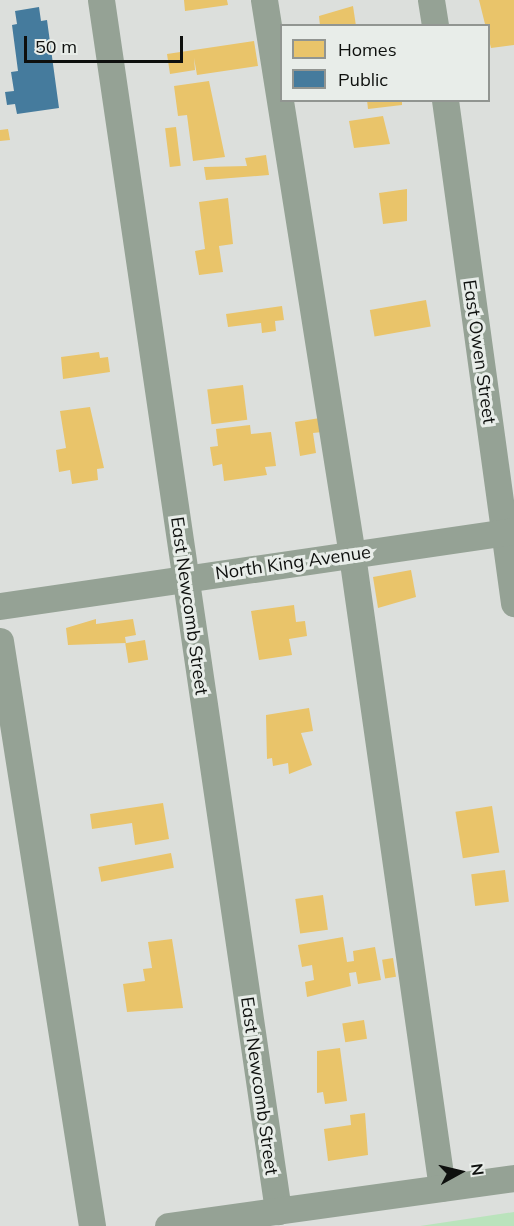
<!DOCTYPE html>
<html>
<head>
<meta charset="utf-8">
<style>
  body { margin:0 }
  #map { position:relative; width:514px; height:1226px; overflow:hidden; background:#dcdfdc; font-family:Mulish,sans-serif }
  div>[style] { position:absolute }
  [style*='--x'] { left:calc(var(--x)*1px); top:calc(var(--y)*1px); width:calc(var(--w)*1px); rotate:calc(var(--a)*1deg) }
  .green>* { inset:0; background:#bae3bc }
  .homes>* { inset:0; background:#e9c46a; transform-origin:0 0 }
  .public>* { inset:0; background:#457b9d }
  .minor>* { height:27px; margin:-13.5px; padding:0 13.5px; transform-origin:13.5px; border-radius:13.5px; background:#95a295 }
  span { translate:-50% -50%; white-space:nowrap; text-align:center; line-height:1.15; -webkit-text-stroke:6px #e8ede9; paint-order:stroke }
  .street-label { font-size:18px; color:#0e100e }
  .legend { position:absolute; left:280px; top:24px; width:210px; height:78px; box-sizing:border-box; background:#e8ede9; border:2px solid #919591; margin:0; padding:8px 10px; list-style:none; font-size:18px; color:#0e100e }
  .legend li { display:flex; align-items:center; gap:12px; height:30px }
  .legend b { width:30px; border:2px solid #919591 }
  .north { position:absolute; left:430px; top:1142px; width:60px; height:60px; -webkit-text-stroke:4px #e8ede9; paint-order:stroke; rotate:82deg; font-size:16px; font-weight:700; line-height:24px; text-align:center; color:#0e100e }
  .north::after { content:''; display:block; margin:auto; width:21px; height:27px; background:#0e100e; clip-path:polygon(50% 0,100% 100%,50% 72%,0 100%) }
  .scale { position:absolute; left:24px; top:36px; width:159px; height:27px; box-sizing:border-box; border:3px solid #0e100e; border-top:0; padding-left:8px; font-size:18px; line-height:21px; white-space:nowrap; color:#0e100e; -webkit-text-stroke:4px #e8ede9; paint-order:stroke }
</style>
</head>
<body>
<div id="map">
  <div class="green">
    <i style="clip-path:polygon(514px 1212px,514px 1226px,420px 1226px)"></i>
  </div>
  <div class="homes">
    <i style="clip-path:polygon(184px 0,227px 0,228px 5px,185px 11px)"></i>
    <i style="clip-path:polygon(479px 0,514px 0,514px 45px,491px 48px)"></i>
    <i style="clip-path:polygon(353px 6px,356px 26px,320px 26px,319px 16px)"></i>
    <i style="clip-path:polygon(254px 41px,258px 66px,197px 75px,194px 58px,195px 70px,170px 74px,167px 54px)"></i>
    <i style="clip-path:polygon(209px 81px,225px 157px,193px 161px,187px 115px,178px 116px,174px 86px)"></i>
    <i style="clip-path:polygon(367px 100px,402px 100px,402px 105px,368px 109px)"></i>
    <i style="clip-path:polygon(383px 116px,390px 144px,354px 148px,349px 121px)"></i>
    <i style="left:176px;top:127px;width:39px;height:11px;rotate:83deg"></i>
    <i style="clip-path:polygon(8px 129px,10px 140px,0 141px,0 130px)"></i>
    <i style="clip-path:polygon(266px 155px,269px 175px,206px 180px,204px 167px,247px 166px,245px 158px)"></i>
    <i style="clip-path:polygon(407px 189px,407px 221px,383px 224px,379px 193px)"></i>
    <i style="clip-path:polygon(228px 198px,233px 244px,219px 246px,223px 272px,199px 275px,195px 251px,205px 249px,199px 202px)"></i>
    <i style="left:426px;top:300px;width:27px;height:57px;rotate:80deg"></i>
    <i style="clip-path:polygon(282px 306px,284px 320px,275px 321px,276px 331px,262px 333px,261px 323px,228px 327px,226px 314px)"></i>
    <i style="clip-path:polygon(99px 352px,100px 358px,108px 357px,110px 372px,63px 379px,61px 357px)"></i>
    <i style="left:243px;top:385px;width:35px;height:36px;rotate:83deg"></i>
    <i style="clip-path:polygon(90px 407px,104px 468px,97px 469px,98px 480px,72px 484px,70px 470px,59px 472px,56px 450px,66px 448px,60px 411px)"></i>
    <i style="clip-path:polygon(320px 418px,322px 432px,313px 433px,316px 453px,300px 456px,295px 422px)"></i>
    <i style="clip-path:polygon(250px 425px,251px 434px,271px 432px,276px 466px,265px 467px,267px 475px,224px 481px,222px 464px,213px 466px,210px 447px,218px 446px,216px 429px)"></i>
    <i style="clip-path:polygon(411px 570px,416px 597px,378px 608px,373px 577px)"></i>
    <i style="clip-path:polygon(294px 605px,296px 622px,305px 621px,307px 636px,289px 639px,292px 655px,259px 660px,251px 611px)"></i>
    <i style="clip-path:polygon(96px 619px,96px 624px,133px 619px,136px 635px,125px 637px,126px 643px,68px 645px,66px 628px)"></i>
    <i style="left:145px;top:640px;width:20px;height:20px;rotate:81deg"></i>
    <i style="clip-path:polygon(309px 708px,313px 731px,301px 733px,312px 765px,289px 774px,288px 763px,273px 766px,272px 758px,267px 759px,266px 715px)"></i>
    <i style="clip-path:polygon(163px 803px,169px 839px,135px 845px,132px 823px,92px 829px,90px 814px)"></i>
    <i style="left:492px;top:806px;width:47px;height:37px;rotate:81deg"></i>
    <i style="left:171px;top:853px;width:15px;height:74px;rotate:79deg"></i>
    <i style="left:505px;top:870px;width:32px;height:34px;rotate:83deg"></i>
    <i style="left:323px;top:895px;width:35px;height:28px;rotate:82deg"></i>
    <i style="clip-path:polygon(343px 937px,347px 962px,354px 961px,353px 951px,375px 947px,381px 980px,358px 984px,356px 972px,349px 973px,351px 986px,307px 997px,305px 982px,314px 980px,312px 965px,302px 967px,298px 945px)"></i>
    <i style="clip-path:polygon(172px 939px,183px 1008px,127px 1012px,123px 984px,145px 981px,143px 969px,152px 968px,148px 942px)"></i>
    <i style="left:393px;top:958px;width:19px;height:11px;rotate:81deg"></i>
    <i style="left:364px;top:1020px;width:19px;height:22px;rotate:81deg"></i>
    <i style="clip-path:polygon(340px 1048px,347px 1101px,325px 1104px,323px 1092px,317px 1093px,317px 1051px)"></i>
    <i style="clip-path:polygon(365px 1113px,368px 1155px,328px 1161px,324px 1129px,351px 1125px,350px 1115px)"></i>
  </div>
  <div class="public">
    <i style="clip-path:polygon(39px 7px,41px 21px,47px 20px,59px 108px,17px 114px,15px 104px,7px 105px,5px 92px,14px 91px,11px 72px,18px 71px,12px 25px,17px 24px,15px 11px)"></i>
  </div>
  <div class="minor">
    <i style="--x:101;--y:0;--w:1224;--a:81.68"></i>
    <i style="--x:264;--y:0;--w:562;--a:80.99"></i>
    <i style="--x:352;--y:555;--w:639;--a:81.91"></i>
    <i style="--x:431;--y:0;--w:26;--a:81"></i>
    <i style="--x:445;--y:100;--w:508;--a:82.19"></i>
    <i style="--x:0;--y:606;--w:519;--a:-8.3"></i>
    <i style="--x:0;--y:641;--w:592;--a:81.06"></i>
    <i style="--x:168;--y:1226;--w:349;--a:-7.9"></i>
  </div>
  <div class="street-label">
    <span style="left:479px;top:352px;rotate:82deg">East Owen Street</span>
    <span style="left:293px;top:563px;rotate:-8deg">North King Avenue</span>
    <span style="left:189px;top:606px;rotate:82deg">East Newcomb Street</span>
    <span style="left:259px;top:1086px;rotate:82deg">East Newcomb Street</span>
  </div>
  <ul class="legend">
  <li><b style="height:16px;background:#e9c46a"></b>Homes</li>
  <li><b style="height:16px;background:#457b9d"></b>Public</li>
  </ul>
  <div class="north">N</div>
  <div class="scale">50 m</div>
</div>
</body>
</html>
